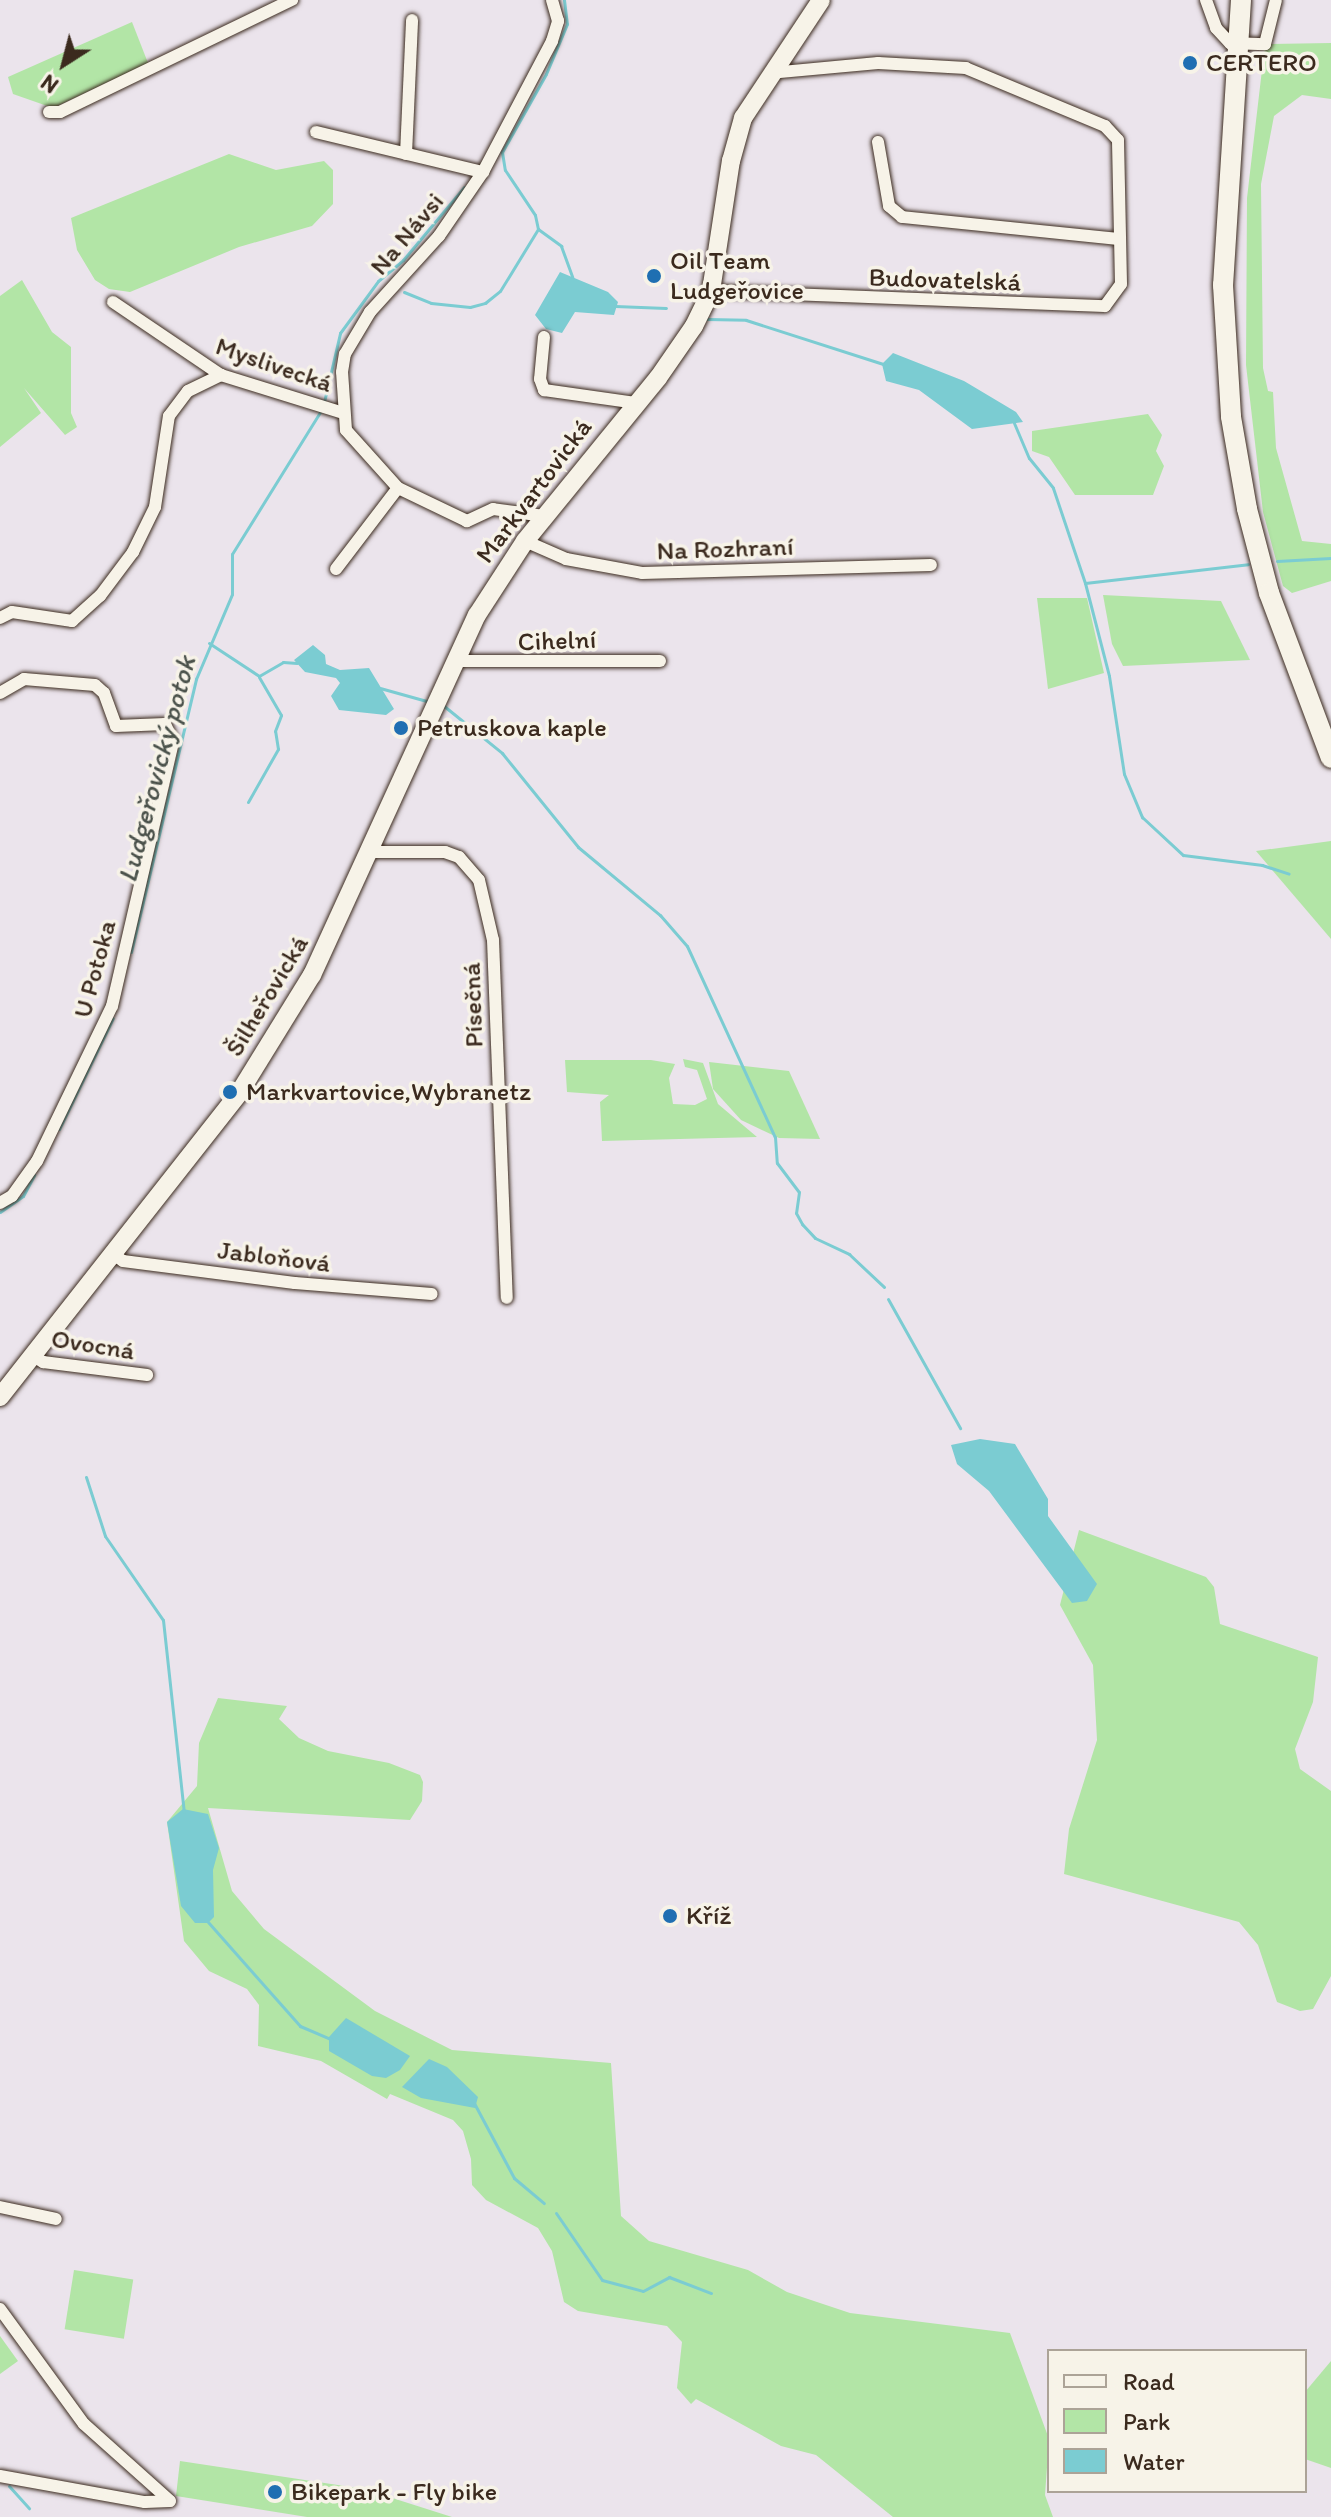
<!DOCTYPE html>
<html>
<head>
<meta charset="utf-8">
<style>
  body { margin:0 }
  #map { position:relative; width:1331px; height:2517px; overflow:hidden; background:#ebe4ec; font-family:Itim,sans-serif }
  div>[style] { position:absolute }
  [style*='--x'] { left:calc(var(--x)*1px); top:calc(var(--y)*1px); width:calc(var(--w)*1px); rotate:calc(var(--a)*1deg) }
  .green>* { inset:0; background:#b2e5a6; transform-origin:0 0 }
  .water>* { inset:0; background:#7bccd2 }
  .stream>* { height:3px; margin:-1.5px; padding:0 1.5px; transform-origin:1.5px; border-radius:1.5px; background:#7bccd2 }
  .roads { filter:drop-shadow(0 0 2px #3b2a1e) drop-shadow(0 0 2px #3b2a1e) }
  .street>* { height:12px; margin:-6px; padding:0 6px; transform-origin:6px; border-radius:6px; background:#f7f3e8 }
  .secondary>* { height:18px; margin:-9px; padding:0 9px; transform-origin:9px; border-radius:9px; background:#f7f3e8 }
  .primary>* { height:20px; margin:-10px; padding:0 10px; transform-origin:10px; border-radius:10px; background:#f7f3e8 }
  .dots>* { width:22px; height:22px; translate:-50% -50%; box-sizing:border-box; border:4px solid #f7f3e8; border-radius:50% }
  span { translate:-50% -50%; white-space:nowrap; text-align:center; line-height:1.15; -webkit-text-stroke:7px #f7f3e8; paint-order:stroke }
  .poi-label { font-size:26px; color:#3b2a1e }
  .left { translate:0 -50%; text-align:left }
  .street-label { font-size:26px; color:#3b2a1e }
  .water-label { font-size:28px; color:#4b524b; font-style:italic }
  .legend { position:absolute; left:1047px; top:2349px; width:260px; height:144px; box-sizing:border-box; background:#f7f3e8; border:2px solid #aca397; margin:0; padding:10px 14px; list-style:none; font-size:24px; color:#3b2a1e }
  .legend li { display:flex; align-items:center; gap:16px; height:40px }
  .legend b { width:40px; border:2px solid #aca397 }
  .north { position:absolute; left:24px; top:24px; width:80px; height:80px; -webkit-text-stroke:6px #f7f3e8; paint-order:stroke; rotate:216deg; font-size:22px; font-weight:700; line-height:32px; text-align:center; color:#3b2a1e }
  .north::after { content:''; display:block; margin:auto; width:28px; height:36px; background:#3b2a1e; clip-path:polygon(50% 0,100% 100%,50% 72%,0 100%) }
</style>
</head>
<body>
<div id="map">
  <div class="green">
    <i style="clip-path:polygon(132px 22px,148px 63px,53px 108px,13px 94px,8px 77px)"></i>
    <i style="clip-path:polygon(1331px 43px,1331px 99px,1302px 95px,1274px 116px,1261px 184px,1263px 368px,1268px 391px,1273px 392px,1276px 448px,1302px 541px,1331px 544px,1331px 581px,1292px 593px,1283px 586px,1263px 512px,1246px 365px,1247px 198px,1265px 44px)"></i>
    <i style="clip-path:polygon(229px 154px,276px 170px,324px 161px,333px 170px,333px 204px,312px 226px,239px 247px,130px 292px,109px 289px,95px 280px,77px 250px,71px 218px)"></i>
    <i style="clip-path:polygon(22px 280px,52px 332px,71px 347px,71px 413px,77px 427px,65px 435px,24px 388px,41px 413px,0 447px,0 296px)"></i>
    <i style="clip-path:polygon(1148px 414px,1162px 435px,1156px 451px,1164px 466px,1153px 495px,1075px 495px,1049px 457px,1032px 451px,1032px 431px)"></i>
    <i style="clip-path:polygon(1103px 595px,1221px 601px,1250px 660px,1123px 666px,1112px 644px)"></i>
    <i style="clip-path:polygon(1037px 598px,1087px 598px,1104px 673px,1048px 689px)"></i>
    <i style="clip-path:polygon(1331px 841px,1331px 939px,1256px 851px)"></i>
    <i style="clip-path:polygon(683px 1059px,703px 1063px,718px 1104px,757px 1137px,602px 1141px,600px 1102px,609px 1095px,567px 1092px,565px 1060px,651px 1060px,675px 1064px,669px 1078px,673px 1104px,695px 1105px,707px 1099px,697px 1070px,685px 1067px)"></i>
    <i style="clip-path:polygon(709px 1062px,789px 1071px,820px 1139px,779px 1138px,741px 1120px,713px 1089px)"></i>
    <i style="clip-path:polygon(1079px 1530px,1206px 1577px,1214px 1587px,1220px 1624px,1318px 1657px,1313px 1702px,1295px 1749px,1300px 1769px,1331px 1791px,1331px 1976px,1313px 2009px,1300px 2011px,1277px 2002px,1258px 1945px,1239px 1922px,1064px 1874px,1069px 1829px,1097px 1740px,1093px 1665px,1060px 1605px)"></i>
    <i style="clip-path:polygon(218px 1698px,287px 1706px,279px 1719px,299px 1738px,328px 1751px,389px 1763px,420px 1775px,423px 1782px,422px 1801px,410px 1820px,208px 1808px,232px 1891px,264px 1929px,375px 2011px,452px 2050px,611px 2063px,621px 2216px,649px 2241px,748px 2270px,787px 2292px,850px 2313px,1010px 2333px,1049px 2439px,1045px 2495px,1053px 2517px,893px 2517px,816px 2455px,781px 2446px,696px 2399px,691px 2404px,677px 2388px,682px 2342px,667px 2326px,578px 2311px,564px 2302px,552px 2251px,538px 2228px,486px 2200px,472px 2185px,471px 2159px,463px 2131px,453px 2120px,390px 2094px,387px 2099px,321px 2061px,258px 2046px,259px 2005px,247px 1989px,209px 1971px,184px 1941px,167px 1822px,197px 1786px,199px 1743px)"></i>
    <i style="left:74px;top:2270px;width:60px;height:60px;rotate:9deg"></i>
    <i style="clip-path:polygon(0 2336px,18px 2361px,0 2374px)"></i>
    <i style="clip-path:polygon(1331px 2361px,1331px 2468px,1305px 2459px,1305px 2392px)"></i>
    <i style="clip-path:polygon(180px 2461px,364px 2489px,452px 2517px,307px 2517px,176px 2496px)"></i>
  </div>
  <div class="water">
    <i style="clip-path:polygon(560px 272px,608px 292px,618px 302px,614px 315px,575px 312px,562px 333px,546px 329px,535px 315px)"></i>
    <i style="clip-path:polygon(893px 353px,964px 381px,1016px 412px,1023px 422px,972px 429px,919px 390px,886px 381px,882px 364px)"></i>
    <i style="clip-path:polygon(313px 645px,325px 655px,326px 664px,340px 670px,369px 668px,394px 709px,386px 715px,339px 710px,331px 696px,340px 683px,336px 678px,305px 672px,294px 660px)"></i>
    <i style="clip-path:polygon(980px 1439px,1015px 1444px,1048px 1499px,1048px 1516px,1097px 1584px,1087px 1601px,1072px 1603px,989px 1491px,957px 1464px,951px 1445px)"></i>
    <i style="clip-path:polygon(183px 1809px,208px 1814px,219px 1848px,213px 1870px,214px 1917px,208px 1923px,195px 1923px,181px 1906px,167px 1822px)"></i>
    <i style="clip-path:polygon(346px 2018px,410px 2056px,400px 2070px,386px 2078px,372px 2076px,329px 2051px,329px 2037px)"></i>
    <i style="clip-path:polygon(429px 2059px,447px 2067px,478px 2097px,475px 2108px,421px 2098px,402px 2087px)"></i>
  </div>
  <div class="stream">
    <i style="--x:564;--y:0;--w:24;--a:83"></i>
    <i style="--x:567;--y:24;--w:54;--a:112.8"></i>
    <i style="--x:546;--y:74;--w:90;--a:119.4"></i>
    <i style="--x:502;--y:152;--w:18;--a:81"></i>
    <i style="--x:505;--y:170;--w:54;--a:56.3"></i>
    <i style="--x:535;--y:215;--w:14;--a:78"></i>
    <i style="--x:538;--y:229;--w:29;--a:36"></i>
    <i style="--x:561;--y:246;--w:33;--a:70"></i>
    <i style="--x:404;--y:292;--w:29;--a:22"></i>
    <i style="--x:431;--y:303;--w:39;--a:6"></i>
    <i style="--x:470;--y:307;--w:16;--a:-15"></i>
    <i style="--x:485;--y:303;--w:19;--a:-39"></i>
    <i style="--x:500;--y:291;--w:73;--a:-58.5"></i>
    <i style="--x:615;--y:306;--w:51;--a:2.2"></i>
    <i style="--x:707;--y:319;--w:39;--a:1"></i>
    <i style="--x:746;--y:320;--w:144;--a:17.8"></i>
    <i style="--x:324;--y:402;--w:71;--a:-76.9"></i>
    <i style="--x:340;--y:333;--w:64;--a:-53.8"></i>
    <i style="--x:378;--y:281;--w:33;--a:-40"></i>
    <i style="--x:403;--y:260;--w:95;--a:-50.1"></i>
    <i style="--x:1014;--y:423;--w:38;--a:67"></i>
    <i style="--x:1029;--y:458;--w:38;--a:51"></i>
    <i style="--x:1053;--y:488;--w:100;--a:71.4"></i>
    <i style="--x:1085;--y:583;--w:96;--a:75.5"></i>
    <i style="--x:1109;--y:676;--w:99;--a:81.3"></i>
    <i style="--x:1124;--y:774;--w:47;--a:67.3"></i>
    <i style="--x:1142;--y:817;--w:56;--a:42.8"></i>
    <i style="--x:1183;--y:855;--w:80;--a:7.2"></i>
    <i style="--x:1262;--y:865;--w:28;--a:18"></i>
    <i style="--x:1277;--y:561;--w:54;--a:-3.2"></i>
    <i style="--x:1085;--y:583;--w:164;--a:-6.6"></i>
    <i style="--x:209;--y:643;--w:60;--a:33.4"></i>
    <i style="--x:259;--y:676;--w:28;--a:-30"></i>
    <i style="--x:283;--y:662;--w:14;--a:4"></i>
    <i style="--x:380;--y:688;--w:52;--a:15.6"></i>
    <i style="--x:444;--y:706;--w:75;--a:39"></i>
    <i style="--x:502;--y:753;--w:121;--a:51"></i>
    <i style="--x:578;--y:847;--w:107;--a:39.7"></i>
    <i style="--x:660;--y:915;--w:41;--a:48.9"></i>
    <i style="--x:687;--y:946;--w:210;--a:65.3"></i>
    <i style="--x:775;--y:1137;--w:26;--a:86"></i>
    <i style="--x:777;--y:1163;--w:36;--a:53"></i>
    <i style="--x:799;--y:1192;--w:21;--a:98"></i>
    <i style="--x:796;--y:1213;--w:13;--a:61"></i>
    <i style="--x:802;--y:1224;--w:19;--a:47"></i>
    <i style="--x:815;--y:1238;--w:38;--a:25"></i>
    <i style="--x:849;--y:1254;--w:48;--a:43.3"></i>
    <i style="--x:248;--y:802;--w:61;--a:-60.5"></i>
    <i style="--x:278;--y:749;--w:18;--a:-99"></i>
    <i style="--x:275;--y:731;--w:17;--a:-69"></i>
    <i style="--x:281;--y:715;--w:44;--a:-120.1"></i>
    <i style="--x:131;--y:952;--w:281;--a:-76.6"></i>
    <i style="--x:196;--y:679;--w:92;--a:-67"></i>
    <i style="--x:232;--y:594;--w:40;--a:-90"></i>
    <i style="--x:232;--y:554;--w:171;--a:-58.2"></i>
    <i style="--x:59;--y:1129;--w:123;--a:-64.1"></i>
    <i style="--x:0;--y:1212;--w:28;--a:-35"></i>
    <i style="--x:23;--y:1196;--w:24;--a:-62"></i>
    <i style="--x:888;--y:1299;--w:148;--a:60.8"></i>
    <i style="--x:86;--y:1477;--w:62;--a:72.1"></i>
    <i style="--x:105;--y:1536;--w:102;--a:55.4"></i>
    <i style="--x:163;--y:1620;--w:193;--a:83.8"></i>
    <i style="--x:208;--y:1922;--w:139;--a:48.5"></i>
    <i style="--x:300;--y:2026;--w:34;--a:23"></i>
    <i style="--x:474;--y:2103;--w:85;--a:61.9"></i>
    <i style="--x:514;--y:2178;--w:39;--a:40"></i>
    <i style="--x:556;--y:2213;--w:81;--a:55.5"></i>
    <i style="--x:602;--y:2280;--w:42;--a:15"></i>
    <i style="--x:643;--y:2291;--w:30;--a:-28"></i>
    <i style="--x:669;--y:2277;--w:45;--a:20.9"></i>
    <i style="--x:9;--y:2486;--w:30;--a:48"></i>
  </div>
  <div class="roads">
    <div class="street">
      <i style="--x:1206;--y:0;--w:30;--a:70"></i>
      <i style="--x:1216;--y:28;--w:21;--a:47"></i>
      <i style="--x:1230;--y:43;--w:35;--a:2"></i>
      <i style="--x:1265;--y:44;--w:45;--a:-76"></i>
      <i style="--x:49;--y:112;--w:11;--a:0"></i>
      <i style="--x:60;--y:112;--w:258;--a:-25.8"></i>
      <i style="--x:316;--y:132;--w:172;--a:13.5"></i>
      <i style="--x:878;--y:142;--w:65;--a:80.2"></i>
      <i style="--x:889;--y:206;--w:17;--a:40"></i>
      <i style="--x:902;--y:217;--w:219;--a:5.8"></i>
      <i style="--x:406;--y:154;--w:134;--a:-87.4"></i>
      <i style="--x:711;--y:291;--w:394;--a:2.2"></i>
      <i style="--x:1105;--y:306;--w:27;--a:-54"></i>
      <i style="--x:1121;--y:284;--w:144;--a:-91.2"></i>
      <i style="--x:1118;--y:140;--w:19;--a:-133"></i>
      <i style="--x:1105;--y:126;--w:151;--a:-157.4"></i>
      <i style="--x:966;--y:68;--w:88;--a:-176.7"></i>
      <i style="--x:878;--y:63;--w:107;--a:174.7"></i>
      <i style="--x:113;--y:302;--w:130;--a:34.1"></i>
      <i style="--x:221;--y:375;--w:128;--a:17.3"></i>
      <i style="--x:544;--y:337;--w:42;--a:95.4"></i>
      <i style="--x:540;--y:379;--w:12;--a:70"></i>
      <i style="--x:544;--y:390;--w:94;--a:8"></i>
      <i style="--x:544;--y:516;--w:51;--a:-172.2"></i>
      <i style="--x:493;--y:509;--w:29;--a:155"></i>
      <i style="--x:467;--y:521;--w:76;--a:-154.4"></i>
      <i style="--x:398;--y:488;--w:78;--a:-131.9"></i>
      <i style="--x:346;--y:430;--w:58;--a:-93.9"></i>
      <i style="--x:342;--y:372;--w:18;--a:-81"></i>
      <i style="--x:345;--y:354;--w:49;--a:-59.2"></i>
      <i style="--x:370;--y:312;--w:103;--a:-47.8"></i>
      <i style="--x:439;--y:236;--w:78;--a:-55.5"></i>
      <i style="--x:483;--y:172;--w:148;--a:-62.2"></i>
      <i style="--x:552;--y:41;--w:21;--a:-73"></i>
      <i style="--x:558;--y:21;--w:22;--a:-106"></i>
      <i style="--x:525;--y:541;--w:45;--a:23.7"></i>
      <i style="--x:566;--y:559;--w:77;--a:10.4"></i>
      <i style="--x:642;--y:573;--w:289;--a:-1.6"></i>
      <i style="--x:336;--y:569;--w:102;--a:-52.6"></i>
      <i style="--x:0;--y:618;--w:13;--a:-27"></i>
      <i style="--x:12;--y:612;--w:61;--a:8.5"></i>
      <i style="--x:72;--y:621;--w:38;--a:-42"></i>
      <i style="--x:100;--y:596;--w:55;--a:-53.1"></i>
      <i style="--x:133;--y:552;--w:50;--a:-63.9"></i>
      <i style="--x:155;--y:507;--w:92;--a:-81.3"></i>
      <i style="--x:169;--y:416;--w:31;--a:-53"></i>
      <i style="--x:188;--y:391;--w:37;--a:-26"></i>
      <i style="--x:455;--y:661;--w:205;--a:0"></i>
      <i style="--x:0;--y:693;--w:28;--a:-30"></i>
      <i style="--x:24;--y:679;--w:71;--a:4.8"></i>
      <i style="--x:95;--y:685;--w:12;--a:42"></i>
      <i style="--x:104;--y:693;--w:35;--a:70"></i>
      <i style="--x:116;--y:726;--w:49;--a:-2.3"></i>
      <i style="--x:165;--y:724;--w:20;--a:66"></i>
      <i style="--x:173;--y:742;--w:271;--a:103"></i>
      <i style="--x:112;--y:1006;--w:172;--a:115.8"></i>
      <i style="--x:37;--y:1161;--w:43;--a:125.5"></i>
      <i style="--x:12;--y:1196;--w:14;--a:150"></i>
      <i style="--x:371;--y:852;--w:74;--a:0"></i>
      <i style="--x:445;--y:852;--w:15;--a:20"></i>
      <i style="--x:459;--y:857;--w:30;--a:49"></i>
      <i style="--x:479;--y:880;--w:62;--a:76.9"></i>
      <i style="--x:493;--y:940;--w:358;--a:87.8"></i>
      <i style="--x:113;--y:1254;--w:12;--a:35"></i>
      <i style="--x:123;--y:1261;--w:173;--a:7.3"></i>
      <i style="--x:295;--y:1283;--w:137;--a:4.6"></i>
      <i style="--x:33;--y:1356;--w:12;--a:31"></i>
      <i style="--x:43;--y:1362;--w:105;--a:7.1"></i>
      <i style="--x:0;--y:2207;--w:57;--a:12.1"></i>
      <i style="--x:0;--y:2309;--w:142;--a:53.9"></i>
      <i style="--x:84;--y:2424;--w:115;--a:41.8"></i>
      <i style="--x:0;--y:2476;--w:147;--a:10.2"></i>
      <i style="--x:145;--y:2502;--w:25;--a:-2"></i>
    </div>
    <div class="secondary">
      <i style="--x:0;--y:1397;--w:387;--a:-51.8"></i>
      <i style="--x:239;--y:1093;--w:139;--a:-58.3"></i>
      <i style="--x:312;--y:975;--w:396;--a:-65.4"></i>
      <i style="--x:477;--y:615;--w:88;--a:-57"></i>
      <i style="--x:525;--y:541;--w:210;--a:-50.8"></i>
      <i style="--x:658;--y:378;--w:63;--a:-55.3"></i>
      <i style="--x:694;--y:326;--w:39;--a:-64"></i>
      <i style="--x:711;--y:291;--w:132;--a:-81.3"></i>
      <i style="--x:731;--y:161;--w:45;--a:-74.4"></i>
      <i style="--x:743;--y:118;--w:141;--a:-56.5"></i>
    </div>
    <div class="primary">
      <i style="--x:1241;--y:0;--w:286;--a:93.6"></i>
      <i style="--x:1223;--y:285;--w:132;--a:86.5"></i>
      <i style="--x:1231;--y:417;--w:93;--a:80.1"></i>
      <i style="--x:1247;--y:509;--w:87;--a:75.3"></i>
      <i style="--x:1269;--y:593;--w:176;--a:69.4"></i>
    </div>
  </div>
  <div class="dots">
    <i style="left:1190px;top:63px;background:#1f6fb2"></i>
    <i style="left:654px;top:276px;background:#1f6fb2"></i>
    <i style="left:401px;top:728px;background:#1f6fb2"></i>
    <i style="left:230px;top:1092px;background:#1f6fb2"></i>
    <i style="left:670px;top:1916px;background:#1f6fb2"></i>
    <i style="left:275px;top:2492px;background:#1f6fb2"></i>
  </div>
  <div class="poi-label">
    <span class="left" style="left:1206px;top:63px">CERTERO</span>
    <span class="left" style="left:670px;top:276px">Oil Team<br>Ludgeřovice</span>
    <span class="left" style="left:417px;top:728px">Petruskova kaple</span>
    <span class="left" style="left:246px;top:1092px">Markvartovice,Wybranetz</span>
    <span class="left" style="left:686px;top:1916px">Kříž</span>
    <span class="left" style="left:291px;top:2492px">Bikepark - Fly bike</span>
  </div>
  <div class="street-label">
    <span style="left:407px;top:234px;rotate:-50deg">Na Návsi</span>
    <span style="left:945px;top:280px;rotate:2deg">Budovatelská</span>
    <span style="left:274px;top:365px;rotate:19deg">Myslivecká</span>
    <span style="left:534px;top:491px;rotate:-53deg">Markvartovická</span>
    <span style="left:725px;top:549px;rotate:-2deg">Na Rozhraní</span>
    <span style="left:557px;top:641px;rotate:-2deg">Cihelní</span>
    <span style="left:95px;top:969px;rotate:-75deg">U Potoka</span>
    <span style="left:267px;top:996px;rotate:-59deg">Šilheřovická</span>
    <span style="left:473px;top:1005px;rotate:-92deg">Písečná</span>
    <span style="left:274px;top:1257px;rotate:7deg">Jabloňová</span>
    <span style="left:93px;top:1345px;rotate:9deg">Ovocná</span>
  </div>
  <div class="water-label">
    <span style="left:156px;top:769px;rotate:-75deg">Ludgeřovický potok</span>
  </div>
  <ul class="legend">
  <li><b style="height:10px;background:#f7f3e8"></b>Road</li>
  <li><b style="height:22px;background:#b2e5a6"></b>Park</li>
  <li><b style="height:22px;background:#7bccd2"></b>Water</li>
  </ul>
  <div class="north">N</div>
</div>
</body>
</html>
